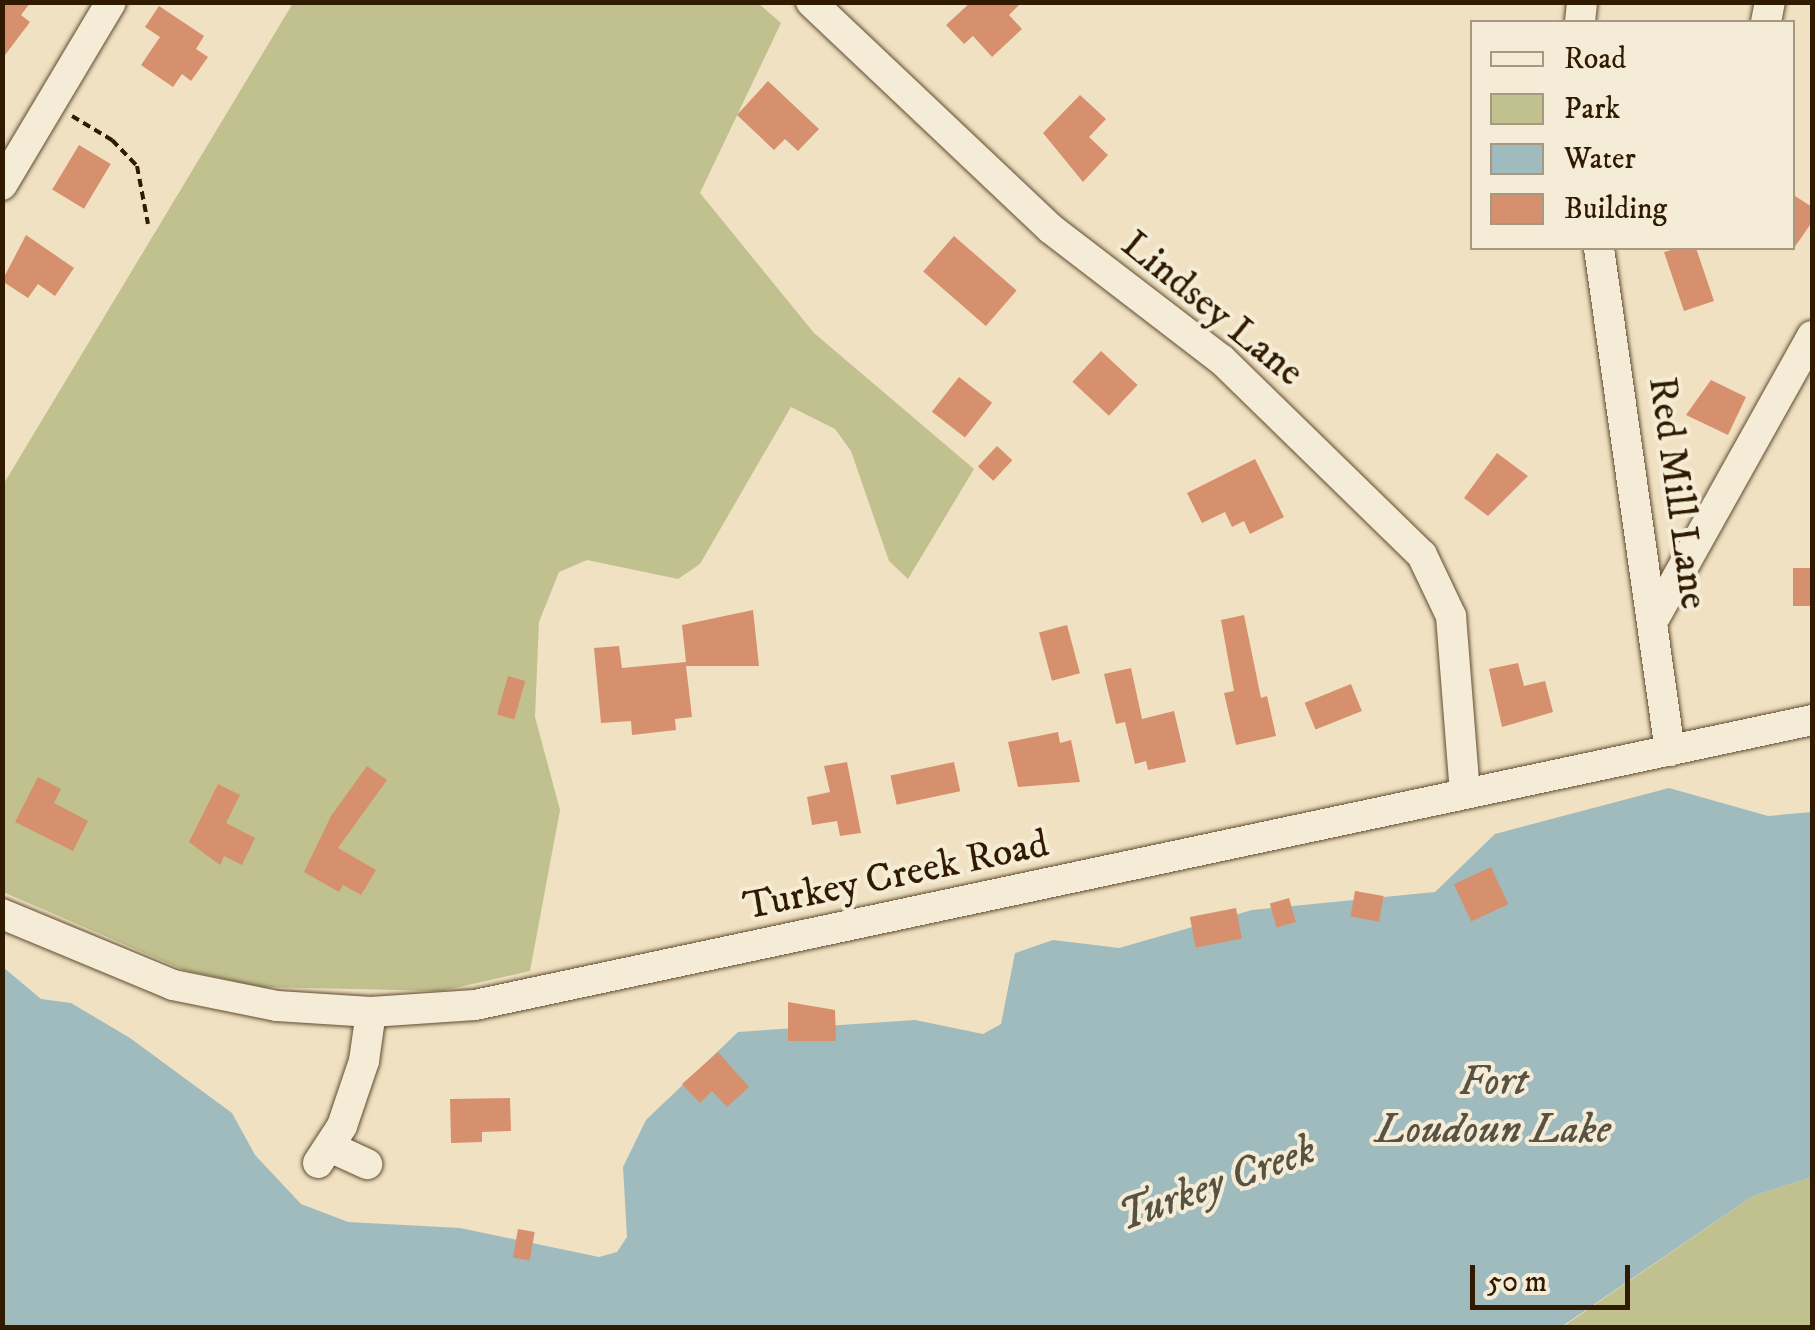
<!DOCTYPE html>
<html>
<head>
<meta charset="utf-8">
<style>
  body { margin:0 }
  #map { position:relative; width:1815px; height:1330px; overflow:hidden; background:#f0e1c2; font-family:"IM FELL DW Pica",serif }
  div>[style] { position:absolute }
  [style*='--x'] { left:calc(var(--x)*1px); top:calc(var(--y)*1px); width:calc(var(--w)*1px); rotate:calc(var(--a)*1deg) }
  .green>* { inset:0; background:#c0c18e }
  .water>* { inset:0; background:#9fbbbe }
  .building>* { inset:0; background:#d6906d; transform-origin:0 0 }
  .path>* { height:4px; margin-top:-2px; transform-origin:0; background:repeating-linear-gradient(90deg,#301a00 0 8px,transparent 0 13px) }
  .roads { filter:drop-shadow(0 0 2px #604c30) drop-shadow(0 0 2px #604c30) }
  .minor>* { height:30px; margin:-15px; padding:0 15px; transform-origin:15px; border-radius:15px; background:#f5ecd7 }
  span { translate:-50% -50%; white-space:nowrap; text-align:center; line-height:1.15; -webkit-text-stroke:8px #f5ecd7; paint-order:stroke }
  .street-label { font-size:40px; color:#301a00 }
  .water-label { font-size:42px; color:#575242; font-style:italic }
  .frame { position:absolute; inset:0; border:5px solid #301a00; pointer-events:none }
  .legend { position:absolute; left:1470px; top:20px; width:325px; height:230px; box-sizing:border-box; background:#f5ecd7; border:2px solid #a69881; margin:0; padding:12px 18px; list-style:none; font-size:30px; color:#301a00 }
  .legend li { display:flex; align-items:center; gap:20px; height:50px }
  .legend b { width:50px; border:2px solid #a69881 }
  .scale { position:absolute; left:1470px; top:1265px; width:160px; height:45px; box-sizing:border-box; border:5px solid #301a00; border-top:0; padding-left:12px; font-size:30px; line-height:35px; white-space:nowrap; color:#301a00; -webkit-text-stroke:8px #f5ecd7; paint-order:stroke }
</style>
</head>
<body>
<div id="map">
  <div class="green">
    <i style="clip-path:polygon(293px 3px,758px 3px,781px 23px,700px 193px,814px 333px,974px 469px,908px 579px,889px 561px,851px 451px,835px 429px,791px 407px,700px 564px,678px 579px,587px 560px,559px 572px,539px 622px,535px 717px,560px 810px,530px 971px,441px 991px,262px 987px,184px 970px,3px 892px,3px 485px)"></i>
    <i style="clip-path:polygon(1812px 1177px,1812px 1327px,1561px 1328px,1753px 1196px)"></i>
  </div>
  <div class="water">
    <i style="clip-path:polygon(1669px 788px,1768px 816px,1812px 812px,1812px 1177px,1753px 1196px,1561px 1327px,3px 1328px,3px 967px,41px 999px,71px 1003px,130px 1038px,232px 1113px,255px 1155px,301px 1204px,348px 1222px,460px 1228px,599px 1257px,617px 1252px,627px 1237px,623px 1167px,646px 1120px,738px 1032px,915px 1020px,983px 1034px,1001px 1024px,1015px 953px,1053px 940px,1119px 948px,1252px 910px,1435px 892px,1495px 834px)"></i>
  </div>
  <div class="building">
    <i style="clip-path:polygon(2px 2px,31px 2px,21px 15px,30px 22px,2px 59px)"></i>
    <i style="clip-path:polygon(971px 2px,1022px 2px,1009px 15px,1022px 29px,992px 57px,973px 36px,964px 44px,946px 25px)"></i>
    <i style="clip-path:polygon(159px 6px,204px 36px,196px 49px,208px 57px,191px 81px,182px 74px,173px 87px,141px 65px,160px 37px,145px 27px)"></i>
    <i style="clip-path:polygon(768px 81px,819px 129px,798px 151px,785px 139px,774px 150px,737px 115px)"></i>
    <i style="clip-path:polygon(1080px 95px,1106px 119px,1089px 137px,1108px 155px,1083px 182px,1043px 133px)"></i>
    <i style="left:79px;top:145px;width:37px;height:52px;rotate:31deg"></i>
    <i style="clip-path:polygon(1792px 194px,1812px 207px,1812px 222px,1792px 251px)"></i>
    <i style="clip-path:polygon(26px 235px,74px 268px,55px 296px,38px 284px,28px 298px,2px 281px)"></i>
    <i style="left:954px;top:236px;width:83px;height:47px;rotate:41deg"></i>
    <i style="clip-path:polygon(1679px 248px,1696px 248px,1714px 301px,1684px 311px,1664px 252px)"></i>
    <i style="left:1101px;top:351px;width:50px;height:42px;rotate:43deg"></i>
    <i style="left:959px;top:377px;width:42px;height:44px;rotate:38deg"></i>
    <i style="clip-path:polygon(1711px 380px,1746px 397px,1728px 435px,1686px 415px)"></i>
    <i style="left:997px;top:446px;width:21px;height:28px;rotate:43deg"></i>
    <i style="clip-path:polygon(1497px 453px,1528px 476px,1488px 516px,1464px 498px)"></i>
    <i style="clip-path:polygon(1255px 459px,1284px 517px,1250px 534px,1244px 521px,1232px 527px,1225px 512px,1202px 523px,1187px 493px)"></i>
    <i style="left:1793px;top:568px;width:19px;height:38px"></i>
    <i style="clip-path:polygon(753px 610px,759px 666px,686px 666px,692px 717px,675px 719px,676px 730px,632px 735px,631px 721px,601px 723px,594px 648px,619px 646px,622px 668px,686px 662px,682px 625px)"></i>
    <i style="clip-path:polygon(1244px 615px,1261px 698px,1267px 696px,1276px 736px,1236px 745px,1224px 693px,1234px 691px,1221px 620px)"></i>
    <i style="left:1067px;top:625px;width:50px;height:29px;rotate:75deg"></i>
    <i style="clip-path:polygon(1518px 663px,1524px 686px,1545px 681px,1553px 712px,1502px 727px,1489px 669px)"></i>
    <i style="clip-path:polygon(1131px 668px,1142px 719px,1174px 711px,1186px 762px,1148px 770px,1146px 761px,1135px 764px,1125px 722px,1116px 724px,1104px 674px)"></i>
    <i style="left:508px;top:676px;width:18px;height:40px;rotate:16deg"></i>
    <i style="left:1351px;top:684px;width:29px;height:50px;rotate:68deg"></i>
    <i style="clip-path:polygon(1058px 732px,1060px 743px,1071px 740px,1080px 782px,1018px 787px,1008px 742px)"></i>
    <i style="clip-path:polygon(847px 762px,861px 833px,840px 836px,837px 821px,812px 825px,807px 797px,830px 792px,824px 766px)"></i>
    <i style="left:954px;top:762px;width:30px;height:65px;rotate:78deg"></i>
    <i style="clip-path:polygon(367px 766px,387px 780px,338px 848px,376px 870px,361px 895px,343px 885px,339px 892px,304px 872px,331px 816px)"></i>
    <i style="clip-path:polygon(38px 777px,61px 789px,54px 803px,88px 821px,73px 851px,15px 822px)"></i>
    <i style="clip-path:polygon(218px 784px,240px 795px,226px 823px,255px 838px,242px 865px,224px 856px,220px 865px,189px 842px)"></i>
    <i style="left:1491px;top:867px;width:41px;height:41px;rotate:65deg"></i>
    <i style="left:1355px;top:891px;width:29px;height:26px;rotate:10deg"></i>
    <i style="left:1289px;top:898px;width:25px;height:20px;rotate:74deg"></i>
    <i style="left:1236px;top:908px;width:31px;height:47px;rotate:79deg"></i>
    <i style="clip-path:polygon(788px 1002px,835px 1010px,836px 1041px,788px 1041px)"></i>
    <i style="clip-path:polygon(718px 1052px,749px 1087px,727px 1107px,712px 1091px,700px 1103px,682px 1084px)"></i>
    <i style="clip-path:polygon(510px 1098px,511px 1131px,482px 1132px,482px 1142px,451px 1143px,450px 1099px)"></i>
    <i style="left:518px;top:1229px;width:17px;height:29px;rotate:10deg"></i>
  </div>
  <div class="path">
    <i style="--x:72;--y:116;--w:47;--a:31"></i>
    <i style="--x:112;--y:140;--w:36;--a:46"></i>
    <i style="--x:137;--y:166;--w:59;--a:79.3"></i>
  </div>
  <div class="roads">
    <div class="minor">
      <i style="--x:811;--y:2;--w:330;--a:43.4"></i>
      <i style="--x:1051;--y:229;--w:215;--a:37.5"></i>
      <i style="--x:1222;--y:360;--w:279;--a:44.3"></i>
      <i style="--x:1422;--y:555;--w:68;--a:64.6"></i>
      <i style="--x:1451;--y:616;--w:178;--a:85.5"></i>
      <i style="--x:1580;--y:22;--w:20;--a:-84"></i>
      <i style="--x:1766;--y:22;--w:20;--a:-79"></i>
      <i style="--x:2;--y:185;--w:213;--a:-59.2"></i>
      <i style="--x:1599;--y:248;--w:508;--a:81.97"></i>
      <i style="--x:1655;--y:617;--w:322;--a:-60.8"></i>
      <i style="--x:2;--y:914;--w:185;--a:22.5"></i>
      <i style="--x:173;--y:985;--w:106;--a:11.4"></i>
      <i style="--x:277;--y:1006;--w:94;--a:3.7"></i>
      <i style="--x:371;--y:1012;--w:104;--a:-3.9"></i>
      <i style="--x:475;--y:1005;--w:1367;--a:-12.03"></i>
      <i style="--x:330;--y:1147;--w:41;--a:24.7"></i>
      <i style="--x:318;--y:1163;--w:44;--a:-57"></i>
      <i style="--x:342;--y:1126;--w:69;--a:-71.3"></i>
      <i style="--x:364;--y:1061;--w:49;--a:-81.9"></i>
    </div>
  </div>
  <div class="street-label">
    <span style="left:1212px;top:309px;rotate:39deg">Lindsey Lane</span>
    <span style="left:1677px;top:493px;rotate:82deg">Red Mill Lane</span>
    <span style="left:896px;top:876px;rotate:-12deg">Turkey Creek Road</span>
  </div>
  <div class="water-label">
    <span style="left:1493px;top:1106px">Fort<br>Loudoun Lake</span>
    <span style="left:1217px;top:1184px;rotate:-20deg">Turkey Creek</span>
  </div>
  <div class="frame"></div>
  <ul class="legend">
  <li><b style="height:12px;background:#f5ecd7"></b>Road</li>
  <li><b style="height:28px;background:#c0c18e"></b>Park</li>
  <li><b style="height:28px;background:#9fbbbe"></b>Water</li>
  <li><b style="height:28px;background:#d6906d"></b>Building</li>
  </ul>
  <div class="scale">50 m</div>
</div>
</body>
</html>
